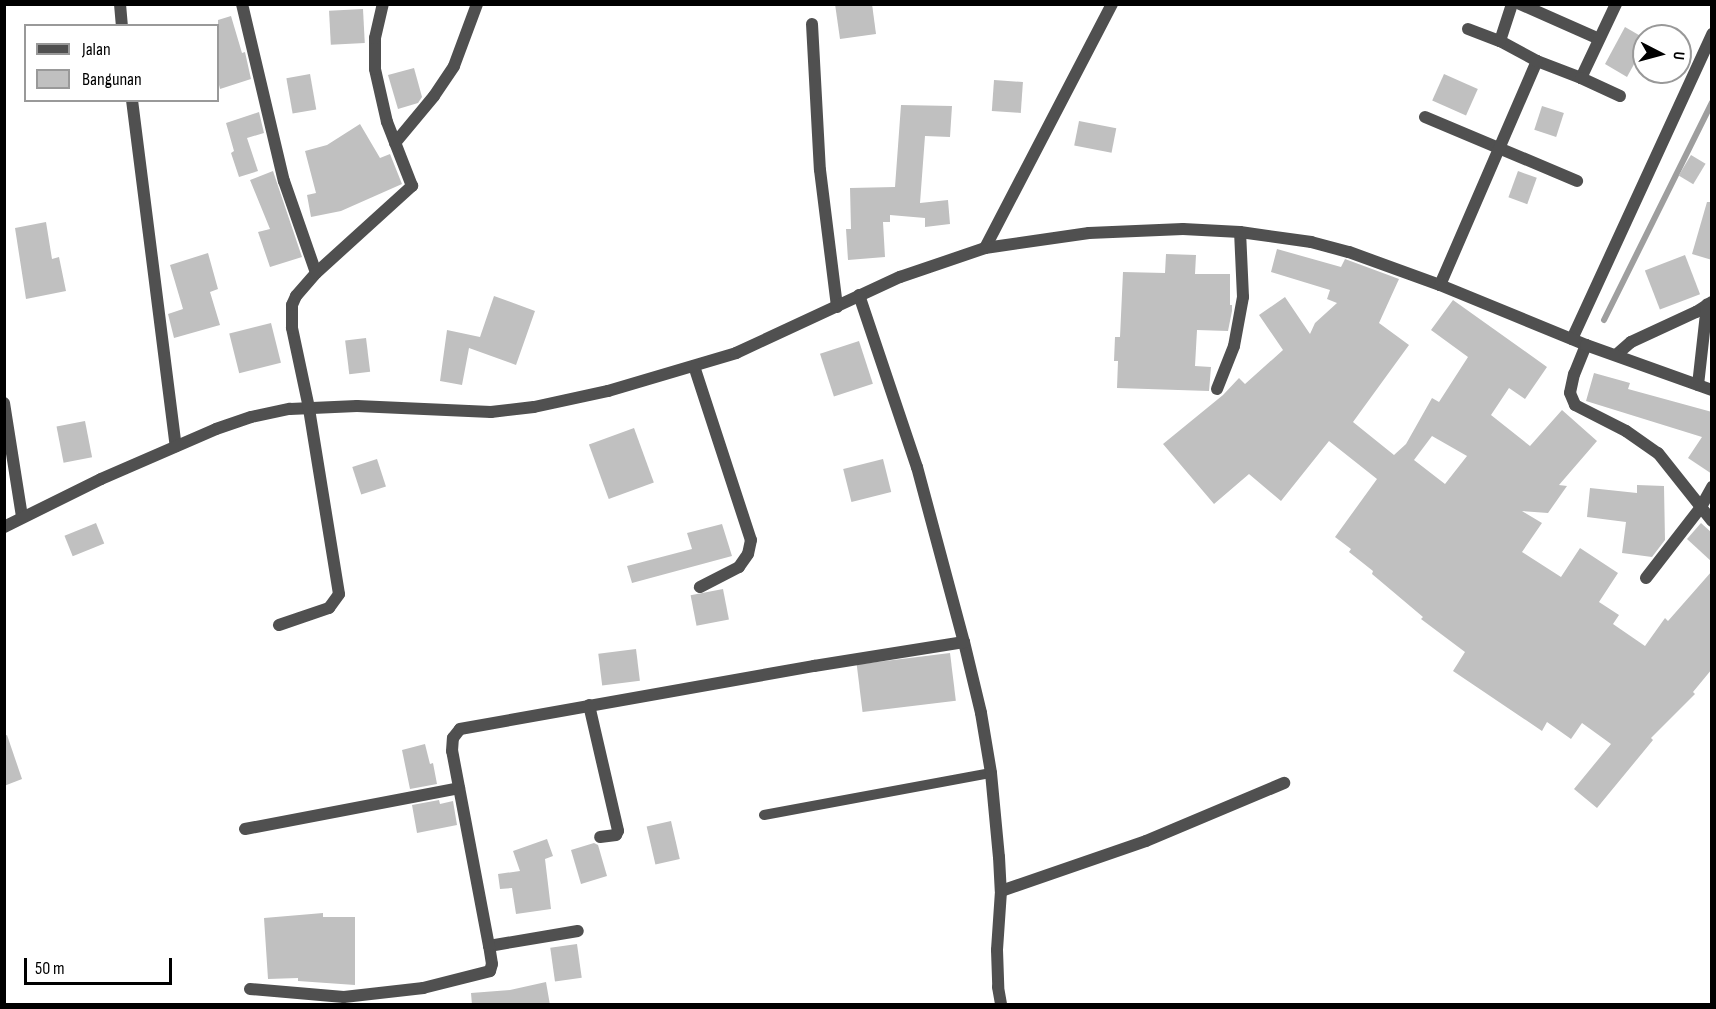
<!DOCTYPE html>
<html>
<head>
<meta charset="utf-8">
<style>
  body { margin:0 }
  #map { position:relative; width:1716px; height:1009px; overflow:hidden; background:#fff; font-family:"Sofia Sans Condensed",sans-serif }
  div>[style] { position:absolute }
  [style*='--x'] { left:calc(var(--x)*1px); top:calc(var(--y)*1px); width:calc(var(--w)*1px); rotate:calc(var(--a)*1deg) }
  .stream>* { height:6px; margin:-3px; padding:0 3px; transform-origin:3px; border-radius:3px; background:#9e9e9e }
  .building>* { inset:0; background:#c0c0c0; transform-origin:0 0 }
  .service>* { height:10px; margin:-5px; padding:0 5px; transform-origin:5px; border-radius:5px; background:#505050 }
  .minor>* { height:12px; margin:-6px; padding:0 6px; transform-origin:6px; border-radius:6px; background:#505050 }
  span { translate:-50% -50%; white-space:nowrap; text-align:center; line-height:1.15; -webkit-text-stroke:4.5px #fff; paint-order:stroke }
  .frame { position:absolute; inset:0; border:6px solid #000; pointer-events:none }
  .legend { position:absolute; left:24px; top:24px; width:195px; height:78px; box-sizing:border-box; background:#fff; border:2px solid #999; margin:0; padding:8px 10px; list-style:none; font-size:18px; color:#000 }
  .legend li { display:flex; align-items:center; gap:12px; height:30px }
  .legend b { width:30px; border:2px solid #999 }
  .north { position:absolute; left:1632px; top:24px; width:60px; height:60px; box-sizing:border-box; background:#fff; border:2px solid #999; border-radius:50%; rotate:96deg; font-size:16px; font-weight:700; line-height:24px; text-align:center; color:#000 }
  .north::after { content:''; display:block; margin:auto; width:21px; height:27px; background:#000; clip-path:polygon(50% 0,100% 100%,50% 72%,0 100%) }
  .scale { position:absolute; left:24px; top:958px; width:148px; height:27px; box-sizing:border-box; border:3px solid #000; border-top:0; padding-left:8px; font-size:18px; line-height:21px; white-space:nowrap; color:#000; -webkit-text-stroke:4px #fff; paint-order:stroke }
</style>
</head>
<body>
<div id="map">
  <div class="stream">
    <i style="--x:1604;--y:320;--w:243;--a:-63.6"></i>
  </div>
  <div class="building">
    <i style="clip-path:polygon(835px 4px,872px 4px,876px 34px,840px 39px)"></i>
    <i style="left:363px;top:9px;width:34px;height:34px;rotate:87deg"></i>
    <i style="clip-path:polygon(231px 16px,242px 53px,245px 52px,251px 79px,220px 89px,218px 81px,218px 20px)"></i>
    <i style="clip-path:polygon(1625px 27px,1644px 38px,1644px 46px,1627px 77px,1605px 64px)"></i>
    <i style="clip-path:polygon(414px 68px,422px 97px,418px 103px,398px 109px,388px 75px)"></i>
    <i style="left:310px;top:74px;width:36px;height:24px;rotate:80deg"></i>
    <i style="left:1444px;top:74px;width:37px;height:29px;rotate:24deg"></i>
    <i style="left:994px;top:80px;width:29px;height:31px;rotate:4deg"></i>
    <i style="clip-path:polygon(901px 105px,952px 106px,950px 137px,925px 136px,920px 203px,948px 200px,950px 224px,925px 227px,925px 218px,890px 215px,890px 222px,883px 222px,885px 257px,848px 260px,846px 229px,851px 229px,850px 188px,895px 187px)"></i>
    <i style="left:1542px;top:106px;width:23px;height:25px;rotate:18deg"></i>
    <i style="clip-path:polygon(259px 112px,264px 133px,247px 138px,258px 171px,239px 177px,231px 153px,234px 151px,226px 123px)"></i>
    <i style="left:1079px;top:121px;width:38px;height:25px;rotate:11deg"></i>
    <i style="clip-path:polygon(360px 124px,380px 158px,390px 154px,402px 184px,341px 211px,311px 217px,307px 195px,316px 193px,305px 151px,327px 145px)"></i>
    <i style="left:1691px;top:155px;width:17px;height:24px;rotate:31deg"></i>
    <i style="clip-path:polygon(273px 171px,302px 257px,270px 267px,258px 232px,270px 229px,250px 180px)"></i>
    <i style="left:1518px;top:171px;width:20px;height:28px;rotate:20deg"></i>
    <i style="clip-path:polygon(1707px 202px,1712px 202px,1712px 260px,1692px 254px)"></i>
    <i style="clip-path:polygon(46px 222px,52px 259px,59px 257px,66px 291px,26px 299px,15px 228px)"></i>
    <i style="clip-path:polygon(evenodd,1277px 249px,1341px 267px,1345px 259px,1399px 279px,1379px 323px,1409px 345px,1353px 422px,1394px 455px,1406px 444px,1432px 398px,1439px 402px,1468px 357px,1431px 330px,1453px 300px,1547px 367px,1525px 399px,1509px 388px,1491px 415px,1530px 446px,1562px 410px,1597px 441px,1559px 485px,1567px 486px,1548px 513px,1522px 511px,1542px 523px,1522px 552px,1561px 577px,1580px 548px,1618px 573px,1599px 602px,1619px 615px,1613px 624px,1645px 646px,1665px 618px,1668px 621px,1712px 571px,1712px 669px,1693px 692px,1695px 694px,1651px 738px,1653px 740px,1597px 808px,1574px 789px,1611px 744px,1582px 723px,1571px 739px,1547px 722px,1542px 731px,1453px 671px,1465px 652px,1421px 619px,1423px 617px,1372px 574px,1373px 571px,1349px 552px,1351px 549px,1335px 537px,1377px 479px,1329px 441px,1281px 501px,1249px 474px,1214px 504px,1163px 444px,1223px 395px,1239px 378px,1245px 384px,1283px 350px,1259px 315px,1285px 297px,1310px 334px,1315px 323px,1337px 303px,1327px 299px,1330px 290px,1271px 272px,1277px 249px,1432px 436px,1467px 456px,1445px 484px,1414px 460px,1432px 436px)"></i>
    <i style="clip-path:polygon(208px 253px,218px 289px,210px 292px,220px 325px,174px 338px,168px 314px,183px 309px,170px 265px)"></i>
    <i style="clip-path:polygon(1166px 254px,1196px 255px,1195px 274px,1230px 274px,1230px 305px,1232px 305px,1232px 311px,1228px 331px,1197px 330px,1195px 366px,1211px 367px,1209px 391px,1117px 388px,1118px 361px,1114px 361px,1115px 337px,1120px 337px,1123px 272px,1165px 273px)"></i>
    <i style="left:1685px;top:255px;width:42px;height:43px;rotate:69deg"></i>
    <i style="clip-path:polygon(494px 296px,535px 311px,516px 365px,469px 348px,462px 385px,440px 381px,447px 330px,480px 337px)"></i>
    <i style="left:271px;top:323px;width:41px;height:43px;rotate:76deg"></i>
    <i style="left:366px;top:338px;width:34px;height:21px;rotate:83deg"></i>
    <i style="left:859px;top:341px;width:45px;height:41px;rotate:72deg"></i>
    <i style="clip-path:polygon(1594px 373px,1630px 383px,1628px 389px,1712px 412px,1712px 474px,1688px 458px,1702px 437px,1586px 401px)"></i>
    <i style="left:85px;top:421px;width:37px;height:29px;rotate:79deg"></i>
    <i style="left:634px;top:428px;width:58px;height:48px;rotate:70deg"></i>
    <i style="left:377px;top:459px;width:29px;height:26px;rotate:72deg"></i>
    <i style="left:883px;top:459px;width:34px;height:41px;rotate:76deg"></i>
    <i style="clip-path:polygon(1637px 485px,1664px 486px,1665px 540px,1652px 557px,1622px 553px,1626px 522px,1587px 517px,1590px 488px,1637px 493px)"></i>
    <i style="left:96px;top:523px;width:22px;height:34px;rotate:68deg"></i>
    <i style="clip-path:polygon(1701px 523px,1712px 533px,1712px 562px,1687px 539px)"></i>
    <i style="clip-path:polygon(722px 524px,732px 556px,632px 583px,627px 566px,692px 549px,687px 533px)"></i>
    <i style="left:723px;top:589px;width:31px;height:33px;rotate:79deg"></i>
    <i style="left:636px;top:649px;width:32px;height:38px;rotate:83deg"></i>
    <i style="left:950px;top:653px;width:48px;height:94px;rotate:83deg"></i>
    <i style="clip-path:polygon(7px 735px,22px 779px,4px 786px,4px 736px)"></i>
    <i style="clip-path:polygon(425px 744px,430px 764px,433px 763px,437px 784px,410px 789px,402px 750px)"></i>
    <i style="clip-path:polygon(439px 800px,440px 804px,453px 801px,457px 825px,417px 833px,412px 805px)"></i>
    <i style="left:671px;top:821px;width:39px;height:25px;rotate:77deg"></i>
    <i style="clip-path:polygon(547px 839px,553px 856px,545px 859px,551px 909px,516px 914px,512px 888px,500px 889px,498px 874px,520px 871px,513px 851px)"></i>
    <i style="clip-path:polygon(594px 843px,598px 845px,607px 876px,581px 884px,571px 850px)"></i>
    <i style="clip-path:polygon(323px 913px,323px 917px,355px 917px,355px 985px,298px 981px,298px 978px,268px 979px,264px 918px)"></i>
    <i style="left:577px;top:944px;width:34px;height:27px;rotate:82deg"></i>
    <i style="clip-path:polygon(546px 982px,550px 1005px,472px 1005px,471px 993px,510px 990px)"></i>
  </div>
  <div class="service">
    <i style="--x:764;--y:815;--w:231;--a:-10.5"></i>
  </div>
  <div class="minor">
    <i style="--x:120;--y:4;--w:22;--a:85"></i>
    <i style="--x:242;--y:4;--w:182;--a:76.7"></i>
    <i style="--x:284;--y:181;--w:97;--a:70.8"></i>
    <i style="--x:1520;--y:4;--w:86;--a:23.9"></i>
    <i style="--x:812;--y:24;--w:146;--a:86.9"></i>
    <i style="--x:820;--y:170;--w:138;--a:82.9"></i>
    <i style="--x:1468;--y:29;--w:34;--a:21"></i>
    <i style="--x:1537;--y:61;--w:47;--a:21.1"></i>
    <i style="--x:1581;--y:78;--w:82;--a:-64.7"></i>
    <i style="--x:1581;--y:78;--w:43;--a:24.8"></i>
    <i style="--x:132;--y:100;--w:349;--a:82.8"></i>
    <i style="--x:1425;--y:117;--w:165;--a:22.8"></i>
    <i style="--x:395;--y:143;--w:61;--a:-50.3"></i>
    <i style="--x:434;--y:96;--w:36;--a:-56"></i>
    <i style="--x:454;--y:66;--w:66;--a:-69.6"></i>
    <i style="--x:985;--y:248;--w:275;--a:-62.5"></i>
    <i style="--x:1440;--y:285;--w:244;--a:-66.6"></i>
    <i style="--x:1537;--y:61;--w:42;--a:-151.6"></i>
    <i style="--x:1500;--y:41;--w:39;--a:-72"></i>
    <i style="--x:859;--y:295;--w:182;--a:71.4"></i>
    <i style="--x:917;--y:467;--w:181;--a:75"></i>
    <i style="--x:964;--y:642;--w:73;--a:76.5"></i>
    <i style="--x:981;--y:713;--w:61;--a:80.5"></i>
    <i style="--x:991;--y:773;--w:84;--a:84.6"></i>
    <i style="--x:999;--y:857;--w:34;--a:87"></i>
    <i style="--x:1001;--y:891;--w:59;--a:93.9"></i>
    <i style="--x:997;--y:950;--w:37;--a:88"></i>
    <i style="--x:998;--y:987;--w:17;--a:80"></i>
    <i style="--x:1572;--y:339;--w:336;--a:-65.3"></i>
    <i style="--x:1586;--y:345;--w:31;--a:112"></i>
    <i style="--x:1574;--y:374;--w:19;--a:102"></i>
    <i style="--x:1570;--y:393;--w:13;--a:67"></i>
    <i style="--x:1575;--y:405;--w:57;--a:27"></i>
    <i style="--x:1626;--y:431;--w:39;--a:35"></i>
    <i style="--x:1658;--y:453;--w:87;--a:51.5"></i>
    <i style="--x:1616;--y:355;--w:20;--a:-41"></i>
    <i style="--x:1631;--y:342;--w:72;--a:-24.8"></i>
    <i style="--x:1696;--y:312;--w:19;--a:-32"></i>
    <i style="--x:694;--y:366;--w:183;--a:71.9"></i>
    <i style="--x:751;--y:540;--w:14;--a:102"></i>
    <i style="--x:748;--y:554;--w:16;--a:125"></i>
    <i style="--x:739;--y:567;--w:44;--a:152.9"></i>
    <i style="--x:1698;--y:385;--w:81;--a:-83.6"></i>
    <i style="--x:1217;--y:389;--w:46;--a:-68.4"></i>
    <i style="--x:1234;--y:346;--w:50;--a:-79.6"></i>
    <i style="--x:1243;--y:297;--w:65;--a:-92.6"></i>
    <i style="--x:4;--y:403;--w:115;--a:81"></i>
    <i style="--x:4;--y:527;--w:108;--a:-26.3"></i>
    <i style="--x:101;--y:479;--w:125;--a:-23.5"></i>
    <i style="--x:216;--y:429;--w:37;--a:-19"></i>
    <i style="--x:251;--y:417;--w:40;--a:-12"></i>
    <i style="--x:290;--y:409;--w:67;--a:-2.6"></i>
    <i style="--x:357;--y:406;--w:134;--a:2.6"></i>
    <i style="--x:491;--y:412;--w:43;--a:-6.6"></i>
    <i style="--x:534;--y:407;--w:76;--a:-12.2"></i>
    <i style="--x:608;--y:391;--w:134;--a:-16.5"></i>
    <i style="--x:736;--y:353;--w:181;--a:-24.9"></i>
    <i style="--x:900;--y:277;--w:90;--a:-18.8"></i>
    <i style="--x:985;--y:248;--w:105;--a:-8.2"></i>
    <i style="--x:1089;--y:233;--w:94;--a:-2.4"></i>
    <i style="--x:1183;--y:229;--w:57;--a:3"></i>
    <i style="--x:1240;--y:232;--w:72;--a:8"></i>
    <i style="--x:1311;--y:242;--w:39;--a:15"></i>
    <i style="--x:1349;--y:252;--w:97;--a:19.9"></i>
    <i style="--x:1440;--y:285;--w:158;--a:22.3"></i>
    <i style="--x:1586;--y:345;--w:134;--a:19.7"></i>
    <i style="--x:1646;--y:578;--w:90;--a:-52.2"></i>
    <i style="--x:1701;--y:507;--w:23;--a:-61"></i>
    <i style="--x:279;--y:625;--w:53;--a:-18.8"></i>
    <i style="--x:329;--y:608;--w:17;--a:-54"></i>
    <i style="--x:339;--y:594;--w:188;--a:-99.2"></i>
    <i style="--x:309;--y:408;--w:82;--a:-102"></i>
    <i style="--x:292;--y:328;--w:23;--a:-90"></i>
    <i style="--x:292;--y:305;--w:10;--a:-66"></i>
    <i style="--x:296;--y:296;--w:30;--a:-49"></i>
    <i style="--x:316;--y:273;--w:130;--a:-42.2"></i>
    <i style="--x:412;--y:186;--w:69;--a:-111.3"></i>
    <i style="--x:387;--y:122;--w:54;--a:-102.8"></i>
    <i style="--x:375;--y:69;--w:31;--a:-90"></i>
    <i style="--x:375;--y:38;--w:35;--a:-77"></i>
    <i style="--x:589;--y:705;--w:129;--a:77"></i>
    <i style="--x:618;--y:831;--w:4;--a:117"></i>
    <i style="--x:616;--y:835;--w:16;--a:173"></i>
    <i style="--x:245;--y:829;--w:218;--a:-10.8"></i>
    <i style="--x:1001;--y:891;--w:153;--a:-19"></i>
    <i style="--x:1146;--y:841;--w:150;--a:-22.8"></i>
    <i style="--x:489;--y:946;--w:90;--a:-9.6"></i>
    <i style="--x:250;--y:989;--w:94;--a:4.9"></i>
    <i style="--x:344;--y:997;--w:80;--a:-6.5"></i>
    <i style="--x:423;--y:988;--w:69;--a:-14.2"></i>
    <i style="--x:490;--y:971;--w:7;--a:-74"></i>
    <i style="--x:492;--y:964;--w:18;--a:-99"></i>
    <i style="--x:489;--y:946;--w:198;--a:-100.7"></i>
    <i style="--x:452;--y:751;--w:13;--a:-86"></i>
    <i style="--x:453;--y:738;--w:11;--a:-52"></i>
    <i style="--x:460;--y:729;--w:360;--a:-10.1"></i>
    <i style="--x:814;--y:666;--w:152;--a:-9.1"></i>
  </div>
  <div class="frame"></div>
  <ul class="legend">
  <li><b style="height:8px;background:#505050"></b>Jalan</li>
  <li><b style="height:16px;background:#c0c0c0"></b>Bangunan</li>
  </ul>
  <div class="north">U</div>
  <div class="scale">50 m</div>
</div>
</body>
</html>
